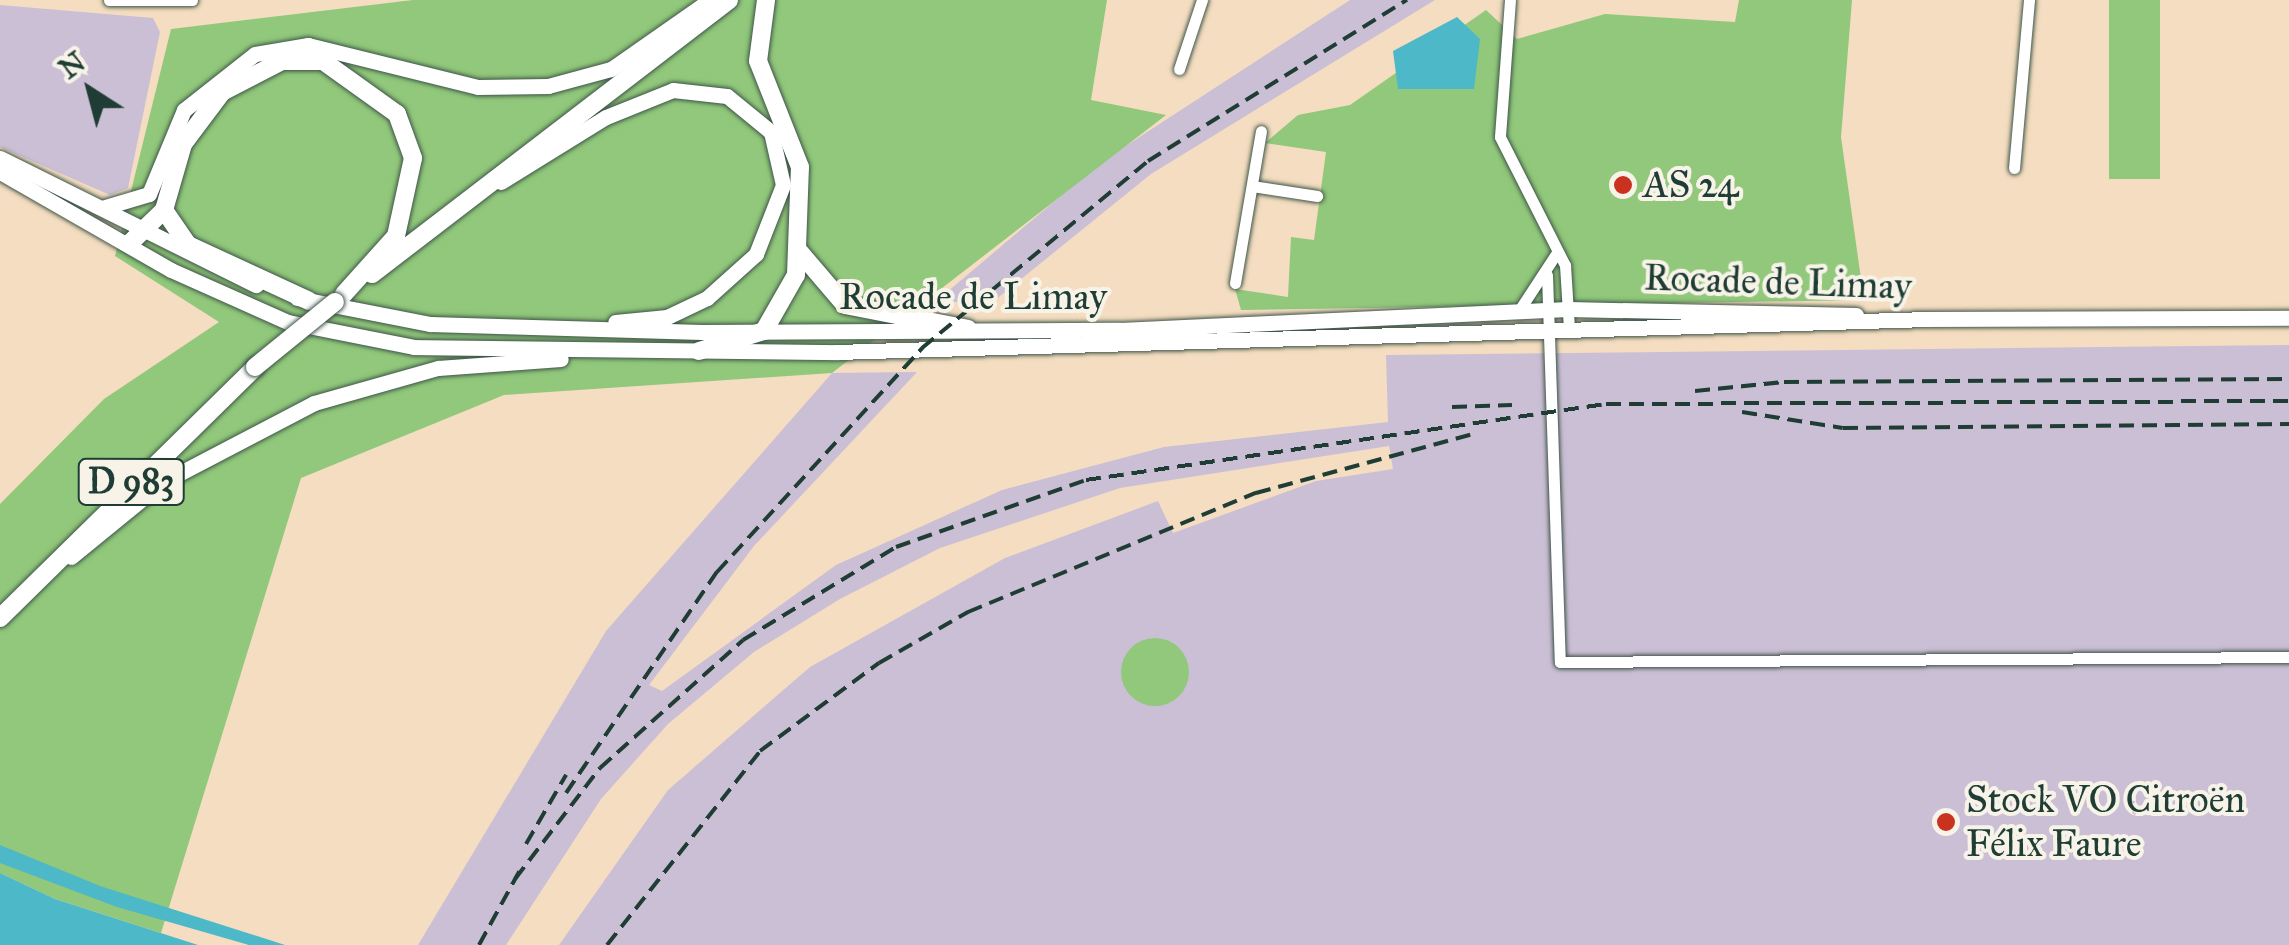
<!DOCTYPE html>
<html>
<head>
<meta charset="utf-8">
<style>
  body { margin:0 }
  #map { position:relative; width:2289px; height:945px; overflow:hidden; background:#f4ddc0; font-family:"IM FELL Great Primer",serif }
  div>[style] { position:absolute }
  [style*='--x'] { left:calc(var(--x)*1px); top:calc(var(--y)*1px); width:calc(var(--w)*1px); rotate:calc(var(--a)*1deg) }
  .industrial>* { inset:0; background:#cbbfd5 }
  .green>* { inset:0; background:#91c87b; transform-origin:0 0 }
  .round { border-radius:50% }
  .water>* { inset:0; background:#4cb8c8 }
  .roads { filter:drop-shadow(0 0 2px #3f5549) drop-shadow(0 0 2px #3f5549) }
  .street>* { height:11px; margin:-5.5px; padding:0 5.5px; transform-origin:5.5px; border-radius:5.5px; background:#fff }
  .secondary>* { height:15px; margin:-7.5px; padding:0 7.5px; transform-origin:7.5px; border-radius:7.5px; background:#fff }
  .primary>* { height:18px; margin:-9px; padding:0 9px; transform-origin:9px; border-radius:9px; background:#fff }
  .rail>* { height:4px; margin-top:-2px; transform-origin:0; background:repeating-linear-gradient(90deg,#1f3d34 0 15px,transparent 0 23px) }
  .bridges { filter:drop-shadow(0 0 2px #3f5549) drop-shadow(0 0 2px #3f5549) }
  .primary-bridge>* { height:18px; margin:-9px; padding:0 9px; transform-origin:9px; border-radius:9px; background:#fff }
  .dots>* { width:28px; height:28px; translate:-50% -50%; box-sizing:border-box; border:5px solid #f7f3e8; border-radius:50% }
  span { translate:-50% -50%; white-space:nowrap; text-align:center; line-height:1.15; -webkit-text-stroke:8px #f7f3e8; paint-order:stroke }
  .shield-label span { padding:2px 8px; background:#f7f3e8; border:2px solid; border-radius:8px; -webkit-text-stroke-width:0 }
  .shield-label { font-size:35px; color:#1f3d34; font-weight:700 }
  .poi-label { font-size:38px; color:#1f3d34 }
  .left { translate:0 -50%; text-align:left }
  .street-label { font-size:38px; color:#1f3d34 }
  .north { position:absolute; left:40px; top:40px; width:100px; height:100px; -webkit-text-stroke:8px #f7f3e8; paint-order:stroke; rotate:324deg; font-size:28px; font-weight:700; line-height:40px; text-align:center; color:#1f3d34 }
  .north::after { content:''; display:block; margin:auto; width:35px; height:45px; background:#1f3d34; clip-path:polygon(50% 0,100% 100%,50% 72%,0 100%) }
</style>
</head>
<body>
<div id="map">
  <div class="industrial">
    <i style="clip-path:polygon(1350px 0,1435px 0,1151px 174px,984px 309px,940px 298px,1101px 162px)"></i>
    <i style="clip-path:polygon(0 5px,153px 18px,160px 32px,128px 188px,110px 195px,0 147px)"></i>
    <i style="clip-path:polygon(2289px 345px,2289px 945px,559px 945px,668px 790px,810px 667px,1005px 558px,1158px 501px,1173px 533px,1316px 481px,1393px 469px,1389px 446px,1120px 488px,940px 548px,840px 599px,754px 652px,668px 724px,601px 799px,506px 945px,418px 945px,606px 631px,832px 373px,917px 372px,754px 546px,649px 685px,662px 691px,836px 565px,1002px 490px,1164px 447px,1388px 422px,1386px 355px)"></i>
  </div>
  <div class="green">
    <i style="clip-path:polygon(413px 0,1107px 0,1091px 100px,1166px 115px,832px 373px,504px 395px,301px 478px,161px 933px,55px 899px,0 873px,0 504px,104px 399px,219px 322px,115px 256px,171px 29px)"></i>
    <i style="clip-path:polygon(1739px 0,1852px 0,1841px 137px,1864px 300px,1241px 310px,1235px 289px,1288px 297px,1291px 237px,1314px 240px,1326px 152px,1265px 143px,1298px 115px,1350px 105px,1486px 10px,1517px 39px,1605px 14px,1735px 22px)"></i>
    <i style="left:2109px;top:0;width:51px;height:179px"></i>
    <i class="round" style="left:1121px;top:638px;width:68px;height:68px"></i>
  </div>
  <div class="water">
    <i style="clip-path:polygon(1457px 17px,1480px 39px,1474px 89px,1398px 89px,1393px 51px)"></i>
    <i style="clip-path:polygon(0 845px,100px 886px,285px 945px,249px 945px,117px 907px,0 863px)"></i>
    <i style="clip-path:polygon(0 873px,55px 899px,198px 945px,0 945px)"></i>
  </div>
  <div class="roads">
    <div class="street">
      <i style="--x:109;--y:0;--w:83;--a:0"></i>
      <i style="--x:1510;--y:0;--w:137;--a:94.2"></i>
      <i style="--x:1500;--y:137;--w:144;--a:63.1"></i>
      <i style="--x:1565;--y:265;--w:64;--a:86.4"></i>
      <i style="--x:1179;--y:69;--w:73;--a:-71.6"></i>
      <i style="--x:2014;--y:168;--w:169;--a:-84.9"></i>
      <i style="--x:1252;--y:186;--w:66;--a:8.7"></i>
      <i style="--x:1547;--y:275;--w:387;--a:88.1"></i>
      <i style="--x:1560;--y:662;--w:729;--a:-0.39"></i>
      <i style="--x:1235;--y:283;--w:154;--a:-80.3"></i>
      <i style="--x:1518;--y:312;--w:69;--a:-56.8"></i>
    </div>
    <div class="secondary">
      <i style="--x:0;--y:158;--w:286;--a:26.4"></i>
      <i style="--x:0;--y:172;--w:197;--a:29.8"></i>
      <i style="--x:171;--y:270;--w:128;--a:24"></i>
      <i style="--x:288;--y:322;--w:128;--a:11.2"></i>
      <i style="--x:414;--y:347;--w:422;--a:0.7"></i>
      <i style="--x:836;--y:352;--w:1093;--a:-1.73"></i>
      <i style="--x:1929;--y:319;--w:360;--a:-0.2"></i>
      <i style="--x:501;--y:182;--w:123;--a:-31.8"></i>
      <i style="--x:606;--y:117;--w:72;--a:-21.9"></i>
      <i style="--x:673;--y:90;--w:54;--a:6.3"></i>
      <i style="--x:727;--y:96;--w:57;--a:39.3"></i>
      <i style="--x:771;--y:132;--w:54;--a:77.2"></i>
      <i style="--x:783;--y:185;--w:74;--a:111.4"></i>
      <i style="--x:756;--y:254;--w:66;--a:138.1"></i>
      <i style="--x:707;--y:298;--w:44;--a:154.6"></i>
      <i style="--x:667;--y:317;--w:52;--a:174.5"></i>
      <i style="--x:102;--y:208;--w:49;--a:-16.6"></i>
      <i style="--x:149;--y:194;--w:91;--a:-67.4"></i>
      <i style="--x:184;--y:110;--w:90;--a:-38.3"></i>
      <i style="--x:255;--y:54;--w:54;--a:-9.6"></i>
      <i style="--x:308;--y:45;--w:175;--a:13.9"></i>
      <i style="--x:478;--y:87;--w:70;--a:-0.8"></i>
      <i style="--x:548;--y:86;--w:65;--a:-15.1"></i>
      <i style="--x:611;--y:69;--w:121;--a:-34.9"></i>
      <i style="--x:297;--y:298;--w:136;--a:11.1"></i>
      <i style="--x:430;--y:324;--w:272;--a:1.7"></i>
      <i style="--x:702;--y:332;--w:418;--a:-0.3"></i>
      <i style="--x:1120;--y:330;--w:448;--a:-2.7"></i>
      <i style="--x:1568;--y:309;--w:288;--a:1.2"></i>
      <i style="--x:71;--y:557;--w:119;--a:-39.2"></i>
      <i style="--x:163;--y:482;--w:170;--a:-27.6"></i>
      <i style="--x:314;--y:403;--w:129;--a:-15.8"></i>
      <i style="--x:438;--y:368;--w:123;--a:-4.2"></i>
    </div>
    <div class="primary">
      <i style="--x:164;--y:210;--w:42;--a:55.6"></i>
      <i style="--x:188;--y:245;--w:133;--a:24.8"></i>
      <i style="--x:129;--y:244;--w:49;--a:-44.2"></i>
      <i style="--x:164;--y:210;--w:69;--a:-73.9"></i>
      <i style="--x:183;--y:144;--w:65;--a:-53.1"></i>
      <i style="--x:222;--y:92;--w:68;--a:-27.3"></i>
      <i style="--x:282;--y:61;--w:41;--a:0"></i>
      <i style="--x:323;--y:61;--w:91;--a:35.6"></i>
      <i style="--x:397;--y:114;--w:47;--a:70"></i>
      <i style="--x:413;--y:158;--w:80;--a:102.3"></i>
      <i style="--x:396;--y:236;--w:78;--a:131.9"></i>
      <i style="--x:798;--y:250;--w:72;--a:49.5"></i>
      <i style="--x:845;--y:305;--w:125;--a:11"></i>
      <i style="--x:372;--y:274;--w:450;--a:-37.5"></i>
      <i style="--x:699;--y:351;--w:68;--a:-17.1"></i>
      <i style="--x:764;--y:331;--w:64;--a:-60.3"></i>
      <i style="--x:796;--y:275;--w:108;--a:-87.9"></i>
      <i style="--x:800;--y:167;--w:114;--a:-111.6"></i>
      <i style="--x:758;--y:61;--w:62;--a:-82.5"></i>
      <i style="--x:0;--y:618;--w:358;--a:-44.5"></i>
    </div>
  </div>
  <div class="rail">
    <i style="--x:1695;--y:391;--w:89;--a:-5.8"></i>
    <i style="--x:1784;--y:382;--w:505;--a:-0.34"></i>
    <i style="--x:1452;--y:407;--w:60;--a:-1.9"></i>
    <i style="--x:1742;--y:412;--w:102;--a:9"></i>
    <i style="--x:1843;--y:428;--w:446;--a:-0.5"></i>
    <i style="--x:566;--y:793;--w:268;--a:-55.7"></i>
    <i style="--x:717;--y:572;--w:304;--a:-47.5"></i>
    <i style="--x:922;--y:348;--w:293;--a:-39.6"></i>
    <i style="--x:1148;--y:161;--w:305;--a:-31.9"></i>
    <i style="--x:526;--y:844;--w:80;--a:-59.9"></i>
    <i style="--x:515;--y:879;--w:140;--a:-52.6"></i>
    <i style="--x:600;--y:768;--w:192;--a:-41.8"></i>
    <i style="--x:743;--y:640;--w:179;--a:-31.3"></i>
    <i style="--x:896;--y:547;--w:201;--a:-19.4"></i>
    <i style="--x:1086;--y:480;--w:526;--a:-8.32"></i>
    <i style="--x:1606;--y:404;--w:683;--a:-0.25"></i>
    <i style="--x:479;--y:945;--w:85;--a:-61.3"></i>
    <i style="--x:607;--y:945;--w:247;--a:-51.7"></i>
    <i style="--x:760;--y:751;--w:148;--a:-36.5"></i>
    <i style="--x:879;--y:663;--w:103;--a:-29.8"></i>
    <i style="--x:968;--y:612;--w:312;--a:-22.5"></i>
    <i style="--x:1256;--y:493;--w:222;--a:-15.2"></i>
  </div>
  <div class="bridges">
    <div class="primary-bridge">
      <i style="--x:255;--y:367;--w:103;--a:-39.1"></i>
    </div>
  </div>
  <div class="dots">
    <i style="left:1623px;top:185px;background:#c8321e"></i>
    <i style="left:1946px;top:822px;background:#c8321e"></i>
  </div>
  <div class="shield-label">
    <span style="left:131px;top:482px">D 983</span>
  </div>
  <div class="poi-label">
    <span class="left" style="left:1643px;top:185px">AS 24</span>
    <span class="left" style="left:1966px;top:822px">Stock VO Citroën<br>Félix Faure</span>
  </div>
  <div class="street-label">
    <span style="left:1778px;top:282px;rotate:2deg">Rocade de Limay</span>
    <span style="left:973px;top:297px">Rocade de Limay</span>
  </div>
  <div class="north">N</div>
</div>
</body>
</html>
